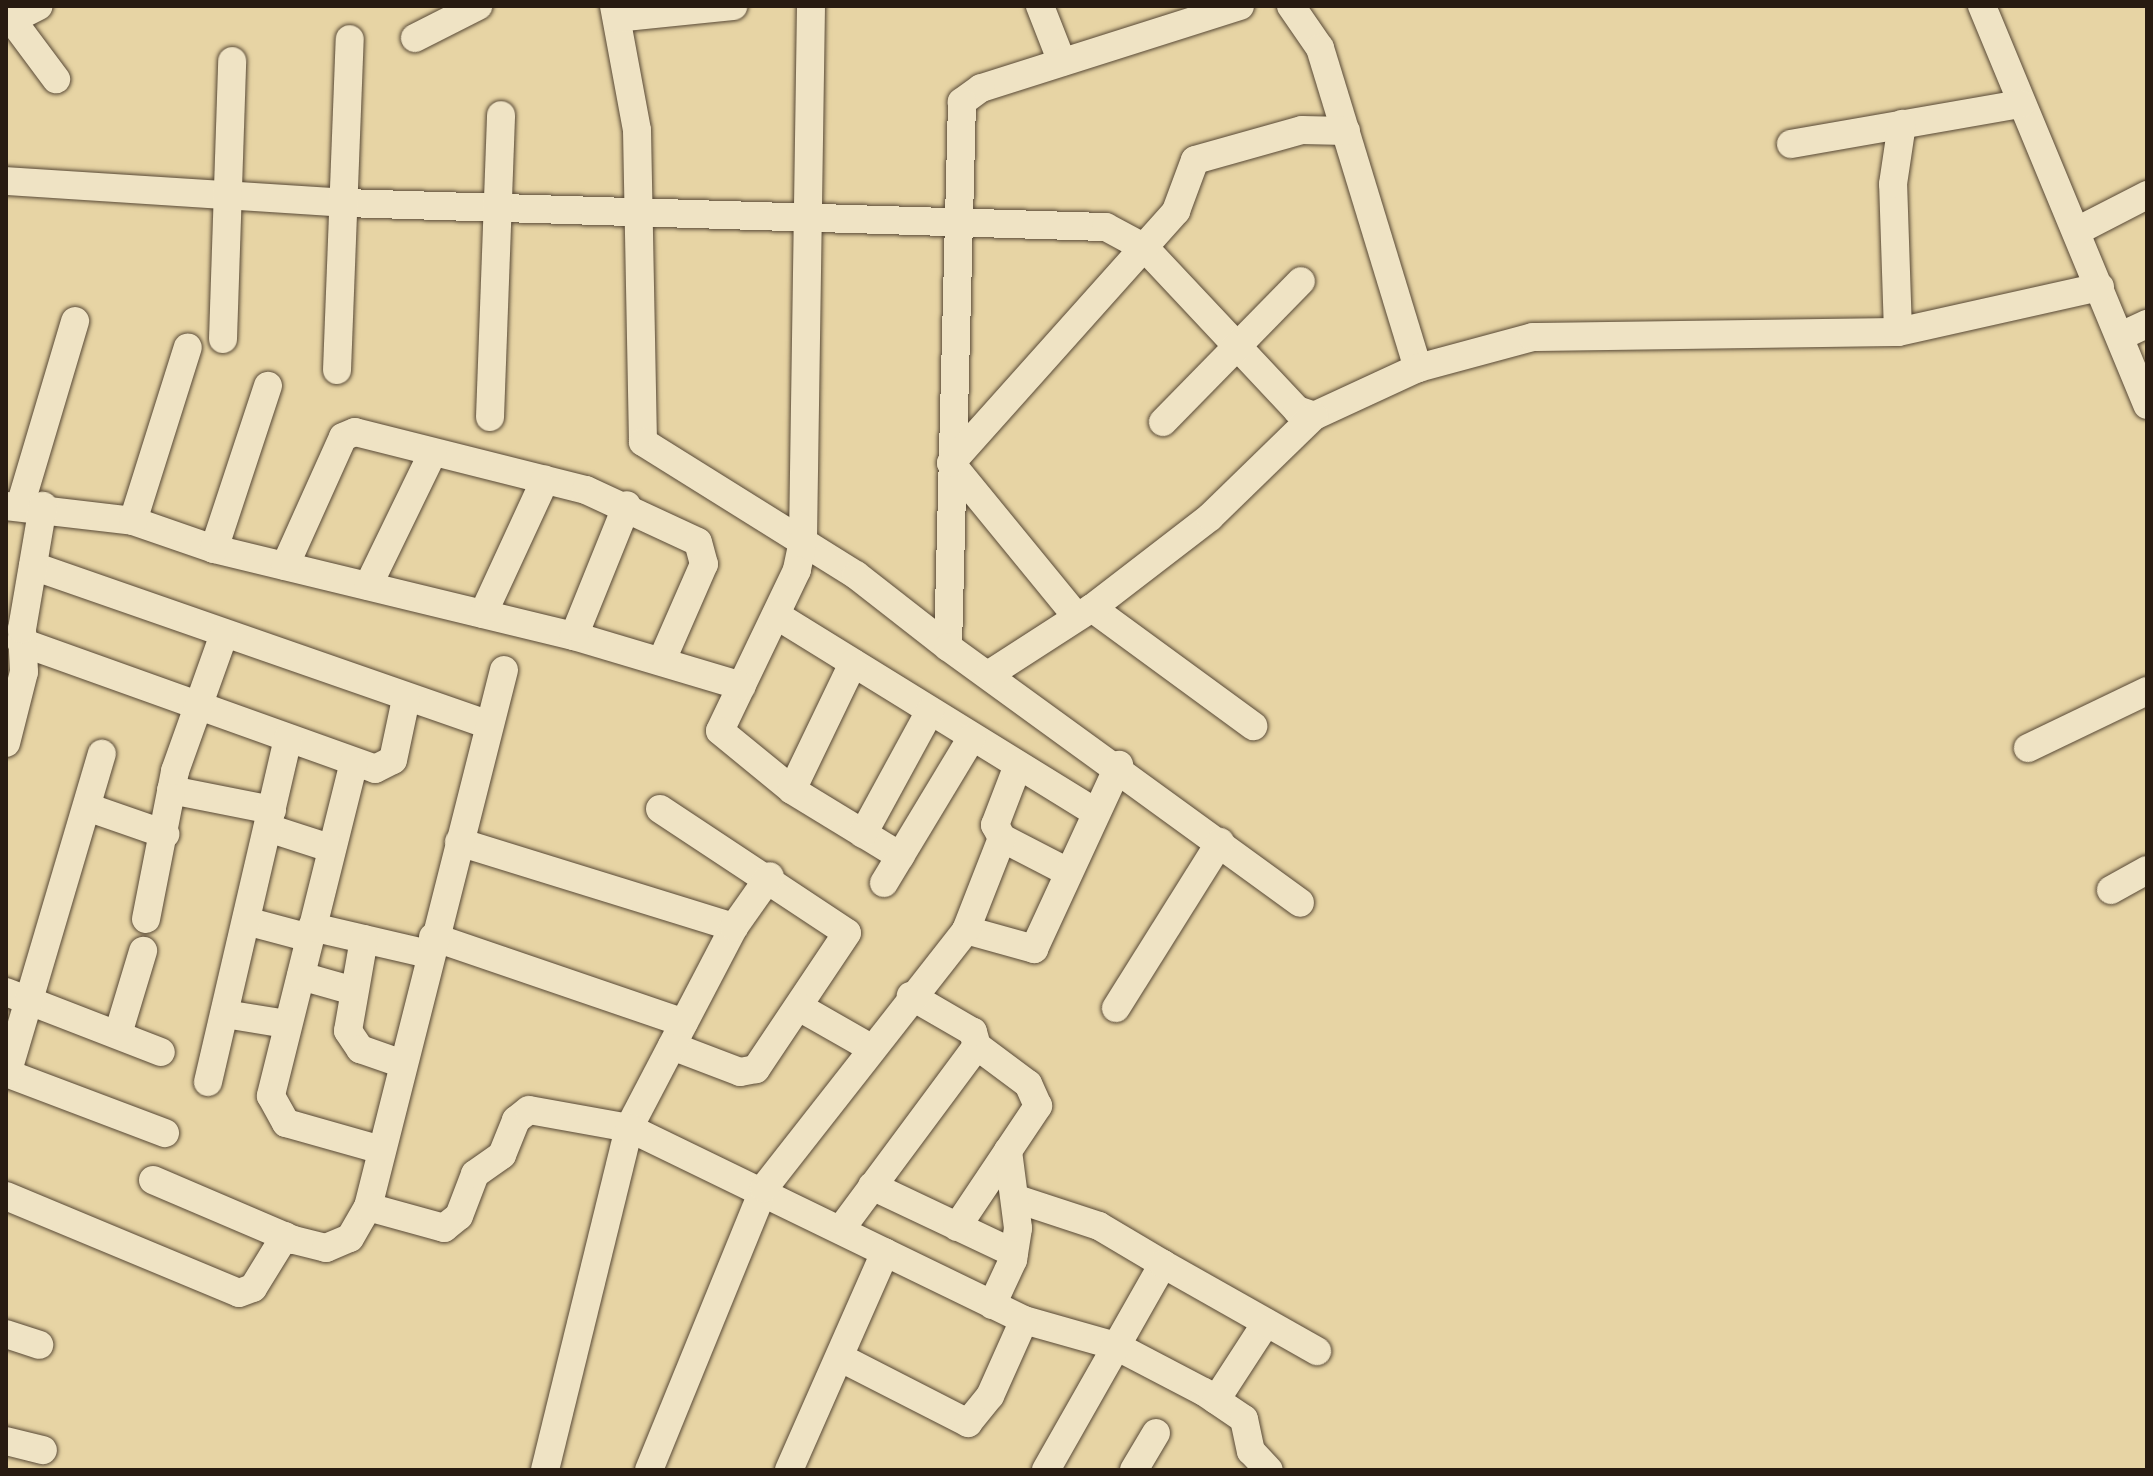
<!DOCTYPE html>
<html>
<head>
<meta charset="utf-8">
<style>
  body { margin:0 }
  #map { position:relative; width:2153px; height:1476px; overflow:hidden; background:#e7d4a4; font-family:Cardo,serif }
  div>[style] { position:absolute }
  [style*='--x'] { left:calc(var(--x)*1px); top:calc(var(--y)*1px); width:calc(var(--w)*1px); rotate:calc(var(--a)*1deg) }
  .roads { filter:drop-shadow(0 0 2px #584936) drop-shadow(0 0 2px #584936) }
  .minor>* { height:28px; margin:-14px; padding:0 14px; transform-origin:14px; border-radius:14px; background:#efe3c4 }
  span { translate:-50% -50%; white-space:nowrap; text-align:center; line-height:1.15; -webkit-text-stroke:6px #efe3c4; paint-order:stroke }
  .frame { position:absolute; inset:0; border:8px solid #281b11; pointer-events:none }
</style>
</head>
<body>
<div id="map">
  <div class="roads">
    <div class="minor">
      <i style="--x:614;--y:6;--w:126;--a:79.5"></i>
      <i style="--x:637;--y:130;--w:312;--a:88.9"></i>
      <i style="--x:643;--y:442;--w:251;--a:32"></i>
      <i style="--x:856;--y:575;--w:117;--a:38"></i>
      <i style="--x:811;--y:6;--w:535;--a:90.86"></i>
      <i style="--x:803;--y:541;--w:30;--a:102"></i>
      <i style="--x:797;--y:570;--w:178;--a:115.6"></i>
      <i style="--x:720;--y:731;--w:93;--a:39.3"></i>
      <i style="--x:792;--y:790;--w:127;--a:31.4"></i>
      <i style="--x:1040;--y:6;--w:60;--a:68.6"></i>
      <i style="--x:1240;--y:6;--w:272;--a:162.4"></i>
      <i style="--x:981;--y:88;--w:24;--a:144"></i>
      <i style="--x:962;--y:102;--w:545;--a:91.47"></i>
      <i style="--x:948;--y:647;--w:435;--a:36"></i>
      <i style="--x:1291;--y:6;--w:51;--a:55.4"></i>
      <i style="--x:1320;--y:48;--w:335;--a:73"></i>
      <i style="--x:1982;--y:6;--w:432;--a:67.5"></i>
      <i style="--x:6;--y:12;--w:84;--a:53.3"></i>
      <i style="--x:617;--y:18;--w:117;--a:-5.9"></i>
      <i style="--x:11;--y:20;--w:31;--a:-27"></i>
      <i style="--x:415;--y:38;--w:71;--a:-26.9"></i>
      <i style="--x:1791;--y:144;--w:233;--a:-9.9"></i>
      <i style="--x:6;--y:181;--w:340;--a:3.7"></i>
      <i style="--x:345;--y:203;--w:761;--a:1.81"></i>
      <i style="--x:1106;--y:227;--w:44;--a:28.3"></i>
      <i style="--x:1145;--y:248;--w:222;--a:46.8"></i>
      <i style="--x:1297;--y:410;--w:18;--a:19"></i>
      <i style="--x:1314;--y:416;--w:115;--a:-24.8"></i>
      <i style="--x:1418;--y:368;--w:119;--a:-15.1"></i>
      <i style="--x:1533;--y:337;--w:365;--a:-0.8"></i>
      <i style="--x:1898;--y:332;--w:207;--a:-12.6"></i>
      <i style="--x:2077;--y:231;--w:79;--a:-27.2"></i>
      <i style="--x:1898;--y:332;--w:148;--a:-91.9"></i>
      <i style="--x:1893;--y:184;--w:61;--a:-81.5"></i>
      <i style="--x:2121;--y:336;--w:29;--a:-25"></i>
      <i style="--x:223;--y:339;--w:278;--a:-88.1"></i>
      <i style="--x:337;--y:370;--w:331;--a:-87.8"></i>
      <i style="--x:490;--y:417;--w:302;--a:-87.9"></i>
      <i style="--x:1163;--y:422;--w:197;--a:-45.6"></i>
      <i style="--x:6;--y:506;--w:128;--a:6.7"></i>
      <i style="--x:133;--y:521;--w:86;--a:19.1"></i>
      <i style="--x:214;--y:549;--w:370;--a:13.6"></i>
      <i style="--x:574;--y:636;--w:175;--a:16.6"></i>
      <i style="--x:20;--y:506;--w:193;--a:-73.4"></i>
      <i style="--x:133;--y:521;--w:182;--a:-72.5"></i>
      <i style="--x:214;--y:549;--w:172;--a:-71.7"></i>
      <i style="--x:33;--y:566;--w:481;--a:19.2"></i>
      <i style="--x:285;--y:566;--w:141;--a:-65.8"></i>
      <i style="--x:343;--y:437;--w:13;--a:-23"></i>
      <i style="--x:355;--y:432;--w:238;--a:14.1"></i>
      <i style="--x:586;--y:490;--w:123;--a:24.9"></i>
      <i style="--x:698;--y:542;--w:23;--a:75"></i>
      <i style="--x:704;--y:564;--w:105;--a:113.6"></i>
      <i style="--x:368;--y:586;--w:147;--a:-64.1"></i>
      <i style="--x:1092;--y:608;--w:200;--a:36.2"></i>
      <i style="--x:483;--y:614;--w:148;--a:-65.2"></i>
      <i style="--x:776;--y:615;--w:373;--a:31.7"></i>
      <i style="--x:1077;--y:617;--w:199;--a:-129.3"></i>
      <i style="--x:951;--y:463;--w:338;--a:-48.2"></i>
      <i style="--x:1176;--y:211;--w:54;--a:-69.6"></i>
      <i style="--x:1195;--y:160;--w:111;--a:-15.7"></i>
      <i style="--x:1302;--y:130;--w:44;--a:1.3"></i>
      <i style="--x:574;--y:636;--w:141;--a:-68"></i>
      <i style="--x:21;--y:642;--w:376;--a:19.7"></i>
      <i style="--x:375;--y:769;--w:20;--a:-27"></i>
      <i style="--x:393;--y:760;--w:62;--a:-78"></i>
      <i style="--x:988;--y:675;--w:124;--a:-32.8"></i>
      <i style="--x:1092;--y:608;--w:149;--a:-37.6"></i>
      <i style="--x:1210;--y:517;--w:145;--a:-44.2"></i>
      <i style="--x:6;--y:743;--w:73;--a:-75.8"></i>
      <i style="--x:24;--y:672;--w:43;--a:-92.7"></i>
      <i style="--x:22;--y:629;--w:125;--a:-80.3"></i>
      <i style="--x:2028;--y:748;--w:132;--a:-25.6"></i>
      <i style="--x:354;--y:762;--w:344;--a:104"></i>
      <i style="--x:271;--y:1096;--w:31;--a:61"></i>
      <i style="--x:286;--y:1123;--w:96;--a:15.8"></i>
      <i style="--x:171;--y:790;--w:103;--a:11.2"></i>
      <i style="--x:792;--y:790;--w:141;--a:-64.3"></i>
      <i style="--x:87;--y:807;--w:83;--a:19.1"></i>
      <i style="--x:660;--y:809;--w:224;--a:33.5"></i>
      <i style="--x:847;--y:933;--w:164;--a:123.8"></i>
      <i style="--x:756;--y:1069;--w:16;--a:169"></i>
      <i style="--x:740;--y:1072;--w:73;--a:-159.1"></i>
      <i style="--x:268;--y:828;--w:65;--a:17.9"></i>
      <i style="--x:863;--y:834;--w:140;--a:-61.4"></i>
      <i style="--x:1002;--y:838;--w:74;--a:27.3"></i>
      <i style="--x:459;--y:842;--w:288;--a:17.2"></i>
      <i style="--x:734;--y:927;--w:227;--a:117.6"></i>
      <i style="--x:629;--y:1128;--w:352;--a:103.8"></i>
      <i style="--x:884;--y:883;--w:170;--a:-58.9"></i>
      <i style="--x:2111;--y:890;--w:41;--a:-29.1"></i>
      <i style="--x:146;--y:919;--w:151;--a:-78.9"></i>
      <i style="--x:175;--y:771;--w:145;--a:-70.3"></i>
      <i style="--x:246;--y:921;--w:66;--a:14.9"></i>
      <i style="--x:312;--y:927;--w:119;--a:13.1"></i>
      <i style="--x:734;--y:927;--w:62;--a:-54.8"></i>
      <i style="--x:966;--y:930;--w:71;--a:15.6"></i>
      <i style="--x:1034;--y:949;--w:203;--a:-65.2"></i>
      <i style="--x:433;--y:937;--w:265;--a:18.9"></i>
      <i style="--x:364;--y:939;--w:93;--a:99.9"></i>
      <i style="--x:348;--y:1031;--w:22;--a:56"></i>
      <i style="--x:360;--y:1049;--w:42;--a:19.3"></i>
      <i style="--x:301;--y:976;--w:55;--a:15.8"></i>
      <i style="--x:6;--y:992;--w:166;--a:21.2"></i>
      <i style="--x:799;--y:1007;--w:81;--a:29.7"></i>
      <i style="--x:1116;--y:1008;--w:196;--a:-57.9"></i>
      <i style="--x:225;--y:1014;--w:63;--a:9.2"></i>
      <i style="--x:118;--y:1034;--w:87;--a:-73.2"></i>
      <i style="--x:6;--y:1073;--w:170;--a:20.7"></i>
      <i style="--x:7;--y:1074;--w:334;--a:-73.5"></i>
      <i style="--x:208;--y:1082;--w:353;--a:-76.9"></i>
      <i style="--x:153;--y:1180;--w:153;--a:23.1"></i>
      <i style="--x:294;--y:1240;--w:33;--a:14"></i>
      <i style="--x:326;--y:1248;--w:26;--a:-23"></i>
      <i style="--x:350;--y:1238;--w:36;--a:-60"></i>
      <i style="--x:368;--y:1207;--w:554;--a:-75.79"></i>
      <i style="--x:872;--y:1186;--w:157;--a:25.3"></i>
      <i style="--x:6;--y:1196;--w:252;--a:22.6"></i>
      <i style="--x:239;--y:1293;--w:15;--a:-20"></i>
      <i style="--x:253;--y:1288;--w:61;--a:-58.4"></i>
      <i style="--x:1017;--y:1199;--w:86;--a:18.2"></i>
      <i style="--x:1099;--y:1226;--w:74;--a:30.7"></i>
      <i style="--x:368;--y:1207;--w:79;--a:15.4"></i>
      <i style="--x:444;--y:1228;--w:19;--a:-39"></i>
      <i style="--x:459;--y:1216;--w:45;--a:-69.1"></i>
      <i style="--x:475;--y:1174;--w:33;--a:-35"></i>
      <i style="--x:502;--y:1155;--w:38;--a:-68"></i>
      <i style="--x:516;--y:1120;--w:16;--a:-38"></i>
      <i style="--x:529;--y:1110;--w:102;--a:10.2"></i>
      <i style="--x:629;--y:1128;--w:439;--a:25.9"></i>
      <i style="--x:1024;--y:1320;--w:96;--a:15.8"></i>
      <i style="--x:1116;--y:1346;--w:99;--a:27.6"></i>
      <i style="--x:1204;--y:1392;--w:48;--a:34"></i>
      <i style="--x:1244;--y:1419;--w:33;--a:78"></i>
      <i style="--x:1251;--y:1451;--w:26;--a:47"></i>
      <i style="--x:957;--y:1227;--w:146;--a:-56.2"></i>
      <i style="--x:1038;--y:1106;--w:24;--a:-114"></i>
      <i style="--x:1028;--y:1084;--w:64;--a:-143.3"></i>
      <i style="--x:841;--y:1229;--w:228;--a:-53.4"></i>
      <i style="--x:977;--y:1046;--w:15;--a:-106"></i>
      <i style="--x:973;--y:1032;--w:72;--a:-149.9"></i>
      <i style="--x:992;--y:1305;--w:50;--a:-65"></i>
      <i style="--x:1013;--y:1260;--w:32;--a:-81"></i>
      <i style="--x:1018;--y:1228;--w:78;--a:-97.4"></i>
      <i style="--x:6;--y:1334;--w:35;--a:18"></i>
      <i style="--x:841;--y:1358;--w:143;--a:27.1"></i>
      <i style="--x:968;--y:1423;--w:35;--a:-51"></i>
      <i style="--x:990;--y:1396;--w:83;--a:-65.9"></i>
      <i style="--x:1216;--y:1400;--w:92;--a:-57"></i>
      <i style="--x:6;--y:1441;--w:38;--a:14"></i>
      <i style="--x:649;--y:1470;--w:305;--a:-67.8"></i>
      <i style="--x:764;--y:1188;--w:328;--a:-51.9"></i>
      <i style="--x:966;--y:930;--w:99;--a:-68.6"></i>
      <i style="--x:1002;--y:838;--w:15;--a:-118"></i>
      <i style="--x:995;--y:825;--w:64;--a:-69"></i>
      <i style="--x:789;--y:1470;--w:238;--a:-66.2"></i>
      <i style="--x:1046;--y:1470;--w:237;--a:-60.4"></i>
      <i style="--x:1163;--y:1264;--w:177;--a:29.5"></i>
      <i style="--x:1134;--y:1470;--w:43;--a:-59.3"></i>
    </div>
  </div>
  <div class="frame"></div>
</div>
</body>
</html>
